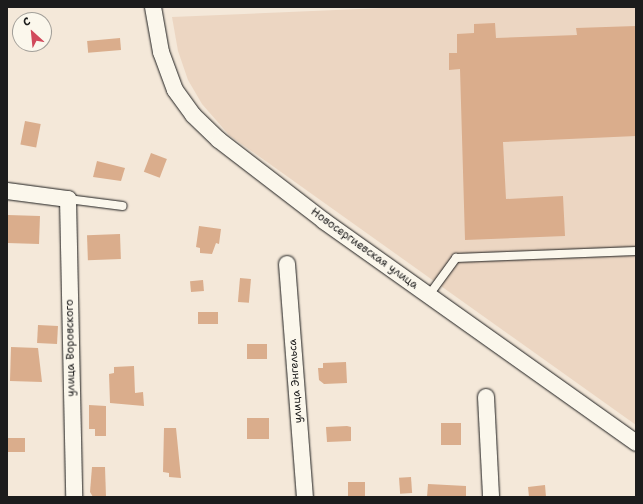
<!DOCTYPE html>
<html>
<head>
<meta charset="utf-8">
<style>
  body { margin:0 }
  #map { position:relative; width:643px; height:504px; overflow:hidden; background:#f4e8d9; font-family:"Shantell Sans",sans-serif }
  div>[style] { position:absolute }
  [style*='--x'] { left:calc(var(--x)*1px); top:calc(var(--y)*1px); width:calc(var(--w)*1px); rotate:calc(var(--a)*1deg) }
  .built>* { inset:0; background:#ecd6c2 }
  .building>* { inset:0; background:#daad8c; transform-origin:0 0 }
  .roads { filter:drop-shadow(0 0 1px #1c1c1c) drop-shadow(0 0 1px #1c1c1c) }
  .service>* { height:8px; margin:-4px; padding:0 4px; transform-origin:4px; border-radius:4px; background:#fbf7ec }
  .minor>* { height:16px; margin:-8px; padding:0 8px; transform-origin:8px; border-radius:8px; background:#fbf7ec }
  span { translate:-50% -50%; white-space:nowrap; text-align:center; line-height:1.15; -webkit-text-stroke:3px #fbf7ec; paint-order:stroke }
  .street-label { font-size:11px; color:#1c1c1c }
  .frame { position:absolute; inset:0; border:8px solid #1c1c1c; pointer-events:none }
  .north { position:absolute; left:12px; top:12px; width:40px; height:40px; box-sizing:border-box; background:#fbf7ec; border:1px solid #a29f99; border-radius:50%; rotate:333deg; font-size:11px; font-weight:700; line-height:16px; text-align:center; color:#1c1c1c }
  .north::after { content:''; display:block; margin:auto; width:14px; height:18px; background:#d1495b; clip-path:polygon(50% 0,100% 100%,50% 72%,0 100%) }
</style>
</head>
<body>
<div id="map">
  <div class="built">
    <i style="clip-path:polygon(406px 7px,636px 7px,636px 425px,229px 135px,202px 104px,188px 80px,178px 51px,172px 17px)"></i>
  </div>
  <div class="building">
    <i style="clip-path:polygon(495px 23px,496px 38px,577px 35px,576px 28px,636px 26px,636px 136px,503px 142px,506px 199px,563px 196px,565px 236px,465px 240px,460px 69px,449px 70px,449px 53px,457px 53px,457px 34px,474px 33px,474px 24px)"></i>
    <i style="left:120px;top:38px;width:12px;height:33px;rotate:85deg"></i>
    <i style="left:25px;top:121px;width:16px;height:24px;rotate:11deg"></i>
    <i style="left:151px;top:153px;width:17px;height:20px;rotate:21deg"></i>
    <i style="clip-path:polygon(97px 161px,125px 168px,121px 181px,93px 177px)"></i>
    <i style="left:8px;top:215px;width:32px;height:28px;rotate:2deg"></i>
    <i style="clip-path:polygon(199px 226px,221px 229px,219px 244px,216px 243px,212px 254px,200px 253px,200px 248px,196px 247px)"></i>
    <i style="left:120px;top:234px;width:25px;height:33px;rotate:88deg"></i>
    <i style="left:240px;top:278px;width:11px;height:24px;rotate:5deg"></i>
    <i style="left:203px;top:280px;width:11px;height:13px;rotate:85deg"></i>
    <i style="left:198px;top:312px;width:20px;height:12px"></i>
    <i style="left:38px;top:325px;width:20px;height:18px;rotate:3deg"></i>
    <i style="left:247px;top:344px;width:20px;height:15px"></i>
    <i style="clip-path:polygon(11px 347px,38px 348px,42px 382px,10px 381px)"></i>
    <i style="clip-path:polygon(346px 362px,347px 383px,324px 384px,319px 380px,318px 368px,323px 368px,323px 363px)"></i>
    <i style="clip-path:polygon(134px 366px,135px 393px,143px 392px,144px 406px,110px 403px,109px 374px,114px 373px,114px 367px)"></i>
    <i style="clip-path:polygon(89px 405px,106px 406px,106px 436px,95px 436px,95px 429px,89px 429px)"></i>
    <i style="left:247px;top:418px;width:22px;height:21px"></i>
    <i style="left:461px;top:423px;width:22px;height:20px;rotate:90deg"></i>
    <i style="clip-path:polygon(347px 426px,351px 427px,351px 441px,327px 442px,326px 427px)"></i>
    <i style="clip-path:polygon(164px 428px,176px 428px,181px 478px,169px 477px,169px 473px,163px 472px)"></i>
    <i style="left:25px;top:438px;width:14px;height:18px;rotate:90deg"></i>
    <i style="clip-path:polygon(92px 467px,105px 467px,106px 497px,93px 497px,90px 492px)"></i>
    <i style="left:411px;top:477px;width:16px;height:12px;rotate:86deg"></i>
    <i style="left:365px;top:482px;width:15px;height:17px;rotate:90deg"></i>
    <i style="clip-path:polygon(428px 484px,466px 486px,466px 497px,427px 497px)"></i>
    <i style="clip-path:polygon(545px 485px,546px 497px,529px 497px,528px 487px)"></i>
  </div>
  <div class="roads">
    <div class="service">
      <i style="--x:68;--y:199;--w:55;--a:7.3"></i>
      <i style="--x:429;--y:295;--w:46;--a:-53.9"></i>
      <i style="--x:456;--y:258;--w:180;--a:-2.2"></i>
    </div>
    <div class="minor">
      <i style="--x:153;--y:7;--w:46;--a:79.9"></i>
      <i style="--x:161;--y:52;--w:40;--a:69.8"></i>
      <i style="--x:175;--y:90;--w:31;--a:54"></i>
      <i style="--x:193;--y:115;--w:36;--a:44"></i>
      <i style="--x:219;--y:140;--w:133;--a:37.6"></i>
      <i style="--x:324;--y:221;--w:383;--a:35.4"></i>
      <i style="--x:7;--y:191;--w:62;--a:7.5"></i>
      <i style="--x:68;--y:199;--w:298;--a:88.8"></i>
      <i style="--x:287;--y:264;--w:234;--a:85.6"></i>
      <i style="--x:486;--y:397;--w:100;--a:87.1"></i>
    </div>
  </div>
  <div class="street-label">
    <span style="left:364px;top:249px;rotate:36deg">Новосергиевская улица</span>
    <span style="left:71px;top:348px;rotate:-91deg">улица Воровского</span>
    <span style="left:296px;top:381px;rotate:-94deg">улица Энгельса</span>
  </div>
  <div class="frame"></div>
  <div class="north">С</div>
</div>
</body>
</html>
